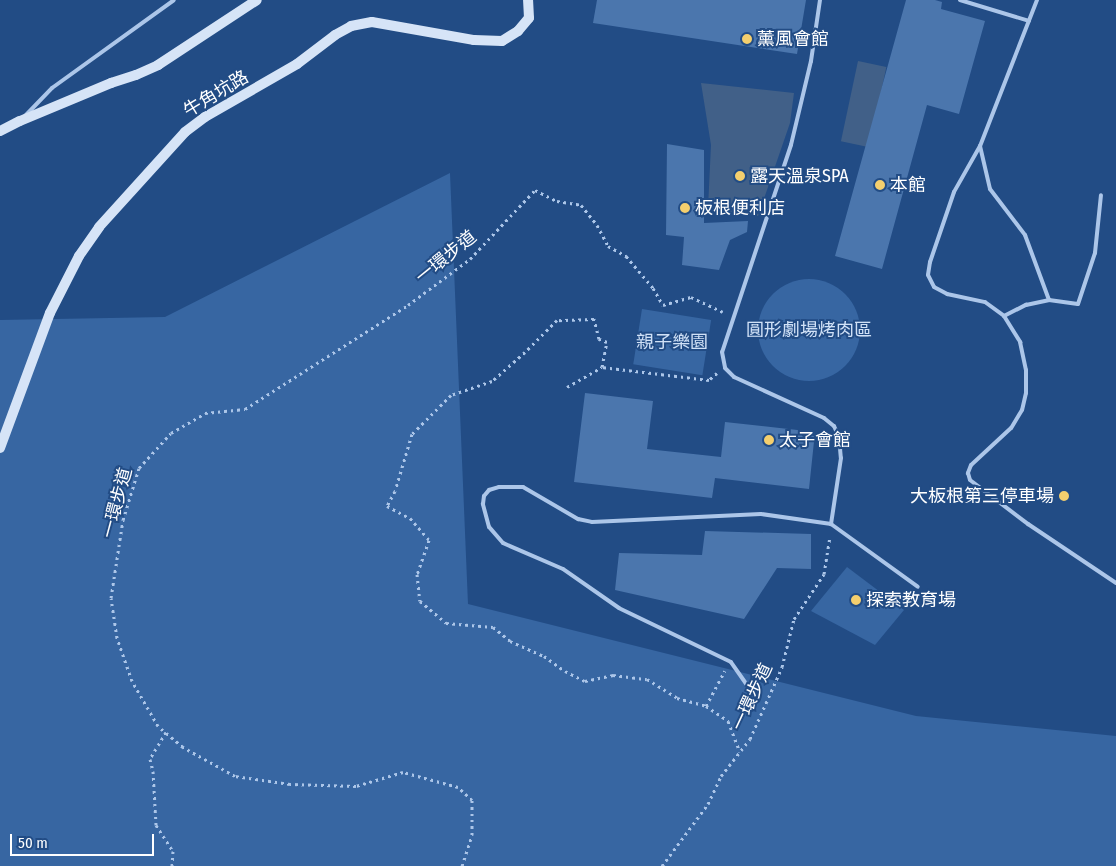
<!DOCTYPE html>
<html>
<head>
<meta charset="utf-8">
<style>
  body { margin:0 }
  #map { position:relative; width:1116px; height:866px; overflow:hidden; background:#224c85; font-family:"Fira Sans Condensed","Noto Sans TC",sans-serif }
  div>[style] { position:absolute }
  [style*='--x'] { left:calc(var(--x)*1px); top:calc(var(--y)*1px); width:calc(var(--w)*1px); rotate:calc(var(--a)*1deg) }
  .green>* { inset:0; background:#3766a2; transform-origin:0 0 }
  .round { border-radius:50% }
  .water>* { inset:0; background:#416088; transform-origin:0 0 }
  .building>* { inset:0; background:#4b76ad }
  .path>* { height:3px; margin-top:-1.5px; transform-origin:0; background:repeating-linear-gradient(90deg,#acc6e9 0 2.5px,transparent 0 6.5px) }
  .lane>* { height:4px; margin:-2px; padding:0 2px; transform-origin:2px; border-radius:2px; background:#acc6e9 }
  .secondary>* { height:10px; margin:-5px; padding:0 5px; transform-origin:5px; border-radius:5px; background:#d6e4f7 }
  .dots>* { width:14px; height:14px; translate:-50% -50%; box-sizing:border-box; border:2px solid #224c85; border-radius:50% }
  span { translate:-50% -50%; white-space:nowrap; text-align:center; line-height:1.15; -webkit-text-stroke:4px #224c85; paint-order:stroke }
  .poi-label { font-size:18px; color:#fff }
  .left { translate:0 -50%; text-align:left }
  .right { translate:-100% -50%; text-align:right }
  .street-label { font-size:18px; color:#fff }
  .park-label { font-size:18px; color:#d0e1f7 }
  .scale { position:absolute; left:10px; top:834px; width:144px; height:22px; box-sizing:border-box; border:2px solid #fff; border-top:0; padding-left:6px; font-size:15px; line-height:18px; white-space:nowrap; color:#fff; -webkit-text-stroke:4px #224c85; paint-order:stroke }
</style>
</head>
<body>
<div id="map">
  <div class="green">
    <i style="clip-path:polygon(450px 173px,468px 604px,916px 716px,1116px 736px,1116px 866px,0 866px,0 320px,165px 317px)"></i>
    <i class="round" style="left:758px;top:279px;width:102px;height:102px"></i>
    <i style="left:642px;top:309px;width:70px;height:56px;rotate:9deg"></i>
    <i style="clip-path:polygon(847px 567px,904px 610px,875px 645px,811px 611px)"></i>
  </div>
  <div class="water">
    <i style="left:858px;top:61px;width:29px;height:82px;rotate:12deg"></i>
    <i style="clip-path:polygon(701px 83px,794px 93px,790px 123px,758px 216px,708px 208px,711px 145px)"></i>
  </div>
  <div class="building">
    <i style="clip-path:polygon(597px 0,806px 0,797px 54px,593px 23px)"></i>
    <i style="clip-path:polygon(906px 0,935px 0,942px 2px,941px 9px,985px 21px,959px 114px,927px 105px,882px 269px,835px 256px)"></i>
    <i style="clip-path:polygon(667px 144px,704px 150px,704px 223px,748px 221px,747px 232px,730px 240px,719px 270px,682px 265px,684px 237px,666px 235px)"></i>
    <i style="clip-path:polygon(585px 393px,653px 401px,647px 449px,721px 457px,725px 422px,815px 432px,809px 489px,715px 478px,712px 498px,574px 482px)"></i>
    <i style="clip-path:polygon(705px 531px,811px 534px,811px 569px,777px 568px,744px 619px,615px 590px,619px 553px,702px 555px)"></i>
  </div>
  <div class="path">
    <i style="--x:717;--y:373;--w:11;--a:139"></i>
    <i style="--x:709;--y:380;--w:108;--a:-173.1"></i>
    <i style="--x:602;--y:367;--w:25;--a:-79"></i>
    <i style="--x:607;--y:342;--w:9;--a:-159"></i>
    <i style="--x:599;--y:339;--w:21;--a:-104"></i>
    <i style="--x:594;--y:319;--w:37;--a:178"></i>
    <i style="--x:557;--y:320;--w:45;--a:135"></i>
    <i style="--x:525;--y:352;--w:44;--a:138.7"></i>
    <i style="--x:492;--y:381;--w:43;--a:161.1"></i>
    <i style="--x:451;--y:395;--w:55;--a:135"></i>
    <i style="--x:412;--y:434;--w:59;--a:106.6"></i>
    <i style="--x:395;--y:491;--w:17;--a:118"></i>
    <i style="--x:387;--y:506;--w:26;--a:28"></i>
    <i style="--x:410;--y:518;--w:29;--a:49"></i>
    <i style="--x:429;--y:540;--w:36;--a:109"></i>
    <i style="--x:417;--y:574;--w:27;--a:84"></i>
    <i style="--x:420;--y:601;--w:34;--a:40"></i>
    <i style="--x:446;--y:623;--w:47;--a:4.9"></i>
    <i style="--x:493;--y:627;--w:22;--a:39"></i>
    <i style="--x:510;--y:641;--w:37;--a:24"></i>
    <i style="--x:544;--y:656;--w:26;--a:36"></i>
    <i style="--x:565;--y:671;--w:22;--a:27"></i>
    <i style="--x:585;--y:681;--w:29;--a:-12"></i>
    <i style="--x:613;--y:675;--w:34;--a:7"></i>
    <i style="--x:647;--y:679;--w:36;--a:32"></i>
    <i style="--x:677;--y:698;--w:30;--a:15"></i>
    <i style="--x:706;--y:706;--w:27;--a:34"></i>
    <i style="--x:728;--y:721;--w:33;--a:69"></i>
    <i style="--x:567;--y:387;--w:40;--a:-29.7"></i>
    <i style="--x:706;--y:706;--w:40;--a:-62"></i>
    <i style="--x:166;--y:732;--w:31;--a:121"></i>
    <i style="--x:150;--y:759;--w:12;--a:76"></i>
    <i style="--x:153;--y:771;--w:54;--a:86.8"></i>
    <i style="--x:156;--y:825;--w:31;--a:57"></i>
    <i style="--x:173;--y:851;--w:15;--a:94"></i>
    <i style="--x:462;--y:866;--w:33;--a:-72"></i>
    <i style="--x:472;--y:835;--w:35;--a:-90"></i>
    <i style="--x:472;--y:800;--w:19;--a:-137"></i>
    <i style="--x:458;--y:787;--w:57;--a:-164.7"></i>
    <i style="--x:403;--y:772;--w:49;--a:163.4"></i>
    <i style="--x:356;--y:786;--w:66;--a:-178.3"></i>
    <i style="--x:290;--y:784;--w:56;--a:-171.7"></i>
    <i style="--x:235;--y:776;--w:60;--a:-150.9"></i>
    <i style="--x:183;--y:747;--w:33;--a:-140"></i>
    <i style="--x:158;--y:726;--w:52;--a:-120"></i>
    <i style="--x:132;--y:681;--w:46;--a:-109.2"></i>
    <i style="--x:117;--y:638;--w:40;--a:-98.5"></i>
    <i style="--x:111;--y:598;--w:79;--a:-81.3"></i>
    <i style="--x:123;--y:520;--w:54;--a:-72.9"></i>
    <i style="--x:139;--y:468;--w:47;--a:-47.6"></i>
    <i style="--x:171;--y:433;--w:39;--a:-30"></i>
    <i style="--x:205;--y:413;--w:40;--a:-5.7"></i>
    <i style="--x:245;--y:409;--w:193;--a:-32.5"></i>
    <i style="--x:408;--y:305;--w:77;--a:-36.6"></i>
    <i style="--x:470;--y:259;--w:95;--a:-46.7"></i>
    <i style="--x:535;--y:190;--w:25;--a:27"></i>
    <i style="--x:557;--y:201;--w:24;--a:9"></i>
    <i style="--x:581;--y:205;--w:26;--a:51"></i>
    <i style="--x:597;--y:225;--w:24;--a:62"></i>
    <i style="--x:608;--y:246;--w:21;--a:29"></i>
    <i style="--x:626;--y:256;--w:42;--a:49.8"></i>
    <i style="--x:653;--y:288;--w:20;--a:60"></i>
    <i style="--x:663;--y:305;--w:29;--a:-16"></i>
    <i style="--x:691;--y:297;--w:35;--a:25"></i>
    <i style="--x:662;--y:866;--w:77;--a:-53.4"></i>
    <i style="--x:708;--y:804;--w:31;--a:-65"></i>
    <i style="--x:721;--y:776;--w:47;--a:-51.9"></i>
    <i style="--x:750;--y:739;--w:79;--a:-66"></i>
    <i style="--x:782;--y:667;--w:49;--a:-76"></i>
    <i style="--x:794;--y:619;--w:54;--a:-56.3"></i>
    <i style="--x:824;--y:574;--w:37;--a:-81"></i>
  </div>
  <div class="lane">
    <i style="--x:820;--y:0;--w:62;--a:98.4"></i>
    <i style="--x:811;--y:61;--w:86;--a:103.4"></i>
    <i style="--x:791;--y:145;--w:218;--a:108.4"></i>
    <i style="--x:722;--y:352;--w:16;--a:79"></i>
    <i style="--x:725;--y:368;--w:13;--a:45"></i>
    <i style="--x:734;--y:377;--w:99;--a:24.5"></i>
    <i style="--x:824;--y:418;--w:13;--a:39"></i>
    <i style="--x:834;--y:426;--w:12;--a:66"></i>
    <i style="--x:839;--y:437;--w:21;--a:85"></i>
    <i style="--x:841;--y:458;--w:67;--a:98.6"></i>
    <i style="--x:960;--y:0;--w:72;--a:16.9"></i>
    <i style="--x:1037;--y:0;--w:157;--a:111.3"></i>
    <i style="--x:980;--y:146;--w:53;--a:119.5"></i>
    <i style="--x:954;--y:192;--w:74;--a:108.9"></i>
    <i style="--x:930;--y:262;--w:13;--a:99"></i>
    <i style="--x:928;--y:275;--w:13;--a:63"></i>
    <i style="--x:934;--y:287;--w:15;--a:28"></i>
    <i style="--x:947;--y:294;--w:39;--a:12"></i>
    <i style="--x:985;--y:302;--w:24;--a:36"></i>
    <i style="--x:1004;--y:316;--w:31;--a:58"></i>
    <i style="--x:1020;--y:342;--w:29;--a:78"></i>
    <i style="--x:1026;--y:370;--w:23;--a:90"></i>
    <i style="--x:1026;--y:393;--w:17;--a:103"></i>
    <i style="--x:1022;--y:410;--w:21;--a:121"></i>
    <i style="--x:1011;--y:428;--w:54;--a:137.2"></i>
    <i style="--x:971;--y:465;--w:9;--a:111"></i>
    <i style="--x:968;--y:473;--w:7;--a:74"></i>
    <i style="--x:970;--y:480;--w:73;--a:37.2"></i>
    <i style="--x:1028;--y:524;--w:106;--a:33.8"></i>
    <i style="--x:25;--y:116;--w:39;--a:-46"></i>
    <i style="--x:52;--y:88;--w:150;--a:-35.8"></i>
    <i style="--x:980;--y:146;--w:44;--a:76.9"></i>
    <i style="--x:990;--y:189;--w:58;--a:52.7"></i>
    <i style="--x:1025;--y:235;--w:69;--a:69.7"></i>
    <i style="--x:1049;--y:300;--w:29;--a:8"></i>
    <i style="--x:1078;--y:304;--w:54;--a:-71.6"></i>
    <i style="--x:1095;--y:253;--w:58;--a:-84.1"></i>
    <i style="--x:1004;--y:316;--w:25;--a:-27"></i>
    <i style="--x:1026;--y:305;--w:24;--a:-12"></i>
    <i style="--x:747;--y:685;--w:28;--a:-125"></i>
    <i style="--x:731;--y:662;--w:124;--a:-154.3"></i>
    <i style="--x:619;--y:608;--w:68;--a:-145.1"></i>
    <i style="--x:563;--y:569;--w:65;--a:-156.6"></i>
    <i style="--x:503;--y:543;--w:21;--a:-131"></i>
    <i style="--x:489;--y:527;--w:24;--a:-105"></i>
    <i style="--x:483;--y:504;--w:8;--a:-83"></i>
    <i style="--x:484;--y:496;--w:8;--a:-50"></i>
    <i style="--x:489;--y:490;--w:10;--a:-17"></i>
    <i style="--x:499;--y:487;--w:24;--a:0"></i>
    <i style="--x:523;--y:487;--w:64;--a:30.2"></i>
    <i style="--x:578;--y:519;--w:14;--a:12"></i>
    <i style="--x:592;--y:522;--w:169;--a:-2.7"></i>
    <i style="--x:761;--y:514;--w:71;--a:8.1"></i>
    <i style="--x:831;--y:524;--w:107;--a:35.9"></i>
  </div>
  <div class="secondary">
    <i style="--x:0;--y:131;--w:22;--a:-27"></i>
    <i style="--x:20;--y:121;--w:99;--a:-22.7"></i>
    <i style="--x:111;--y:83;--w:26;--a:-18"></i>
    <i style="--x:136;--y:75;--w:24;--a:-24"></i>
    <i style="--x:158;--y:65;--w:118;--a:-33.3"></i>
    <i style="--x:0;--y:448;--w:144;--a:-69.7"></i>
    <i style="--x:50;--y:313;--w:64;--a:-63"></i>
    <i style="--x:79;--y:256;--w:35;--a:-55"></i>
    <i style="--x:99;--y:227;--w:128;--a:-47.8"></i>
    <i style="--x:185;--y:132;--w:25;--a:-37"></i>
    <i style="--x:205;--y:117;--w:106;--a:-29.9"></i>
    <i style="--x:297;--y:64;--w:48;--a:-37.3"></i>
    <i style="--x:335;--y:35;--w:18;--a:-29"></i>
    <i style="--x:351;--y:26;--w:21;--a:-11"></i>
    <i style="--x:372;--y:22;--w:104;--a:10"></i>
    <i style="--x:474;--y:40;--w:28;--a:2"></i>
    <i style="--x:502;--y:41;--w:19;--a:-32"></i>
    <i style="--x:518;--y:31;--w:17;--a:-50"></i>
    <i style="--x:529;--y:18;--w:18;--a:-93"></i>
  </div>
  <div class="dots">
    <i style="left:747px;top:39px;background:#f4cf6e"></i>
    <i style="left:740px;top:176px;background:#f4cf6e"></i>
    <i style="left:880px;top:185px;background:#f4cf6e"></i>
    <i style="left:685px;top:208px;background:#f4cf6e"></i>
    <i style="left:769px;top:440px;background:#f4cf6e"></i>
    <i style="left:1064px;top:496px;background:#f4cf6e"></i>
    <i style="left:856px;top:600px;background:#f4cf6e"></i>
  </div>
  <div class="poi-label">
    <span class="left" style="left:757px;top:39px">薰風會館</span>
    <span class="left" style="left:750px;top:176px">露天溫泉SPA</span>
    <span class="left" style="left:890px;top:185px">本館</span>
    <span class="left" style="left:695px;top:208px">板根便利店</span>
    <span class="left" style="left:779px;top:440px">太子會館</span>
    <span class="right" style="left:1054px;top:496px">大板根第三停車場</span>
    <span class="left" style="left:866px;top:600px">探索教育場</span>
  </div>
  <div class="street-label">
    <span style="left:216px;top:94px;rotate:-31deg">牛角坑路</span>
    <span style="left:446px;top:257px;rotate:-39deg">一環步道</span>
    <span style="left:117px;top:503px;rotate:-75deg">一環步道</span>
    <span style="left:752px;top:697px;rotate:-65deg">一環步道</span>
  </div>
  <div class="park-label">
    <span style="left:809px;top:330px">圓形劇場烤肉區</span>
    <span style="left:672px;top:342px">親子樂園</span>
  </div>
  <div class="scale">50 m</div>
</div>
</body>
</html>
